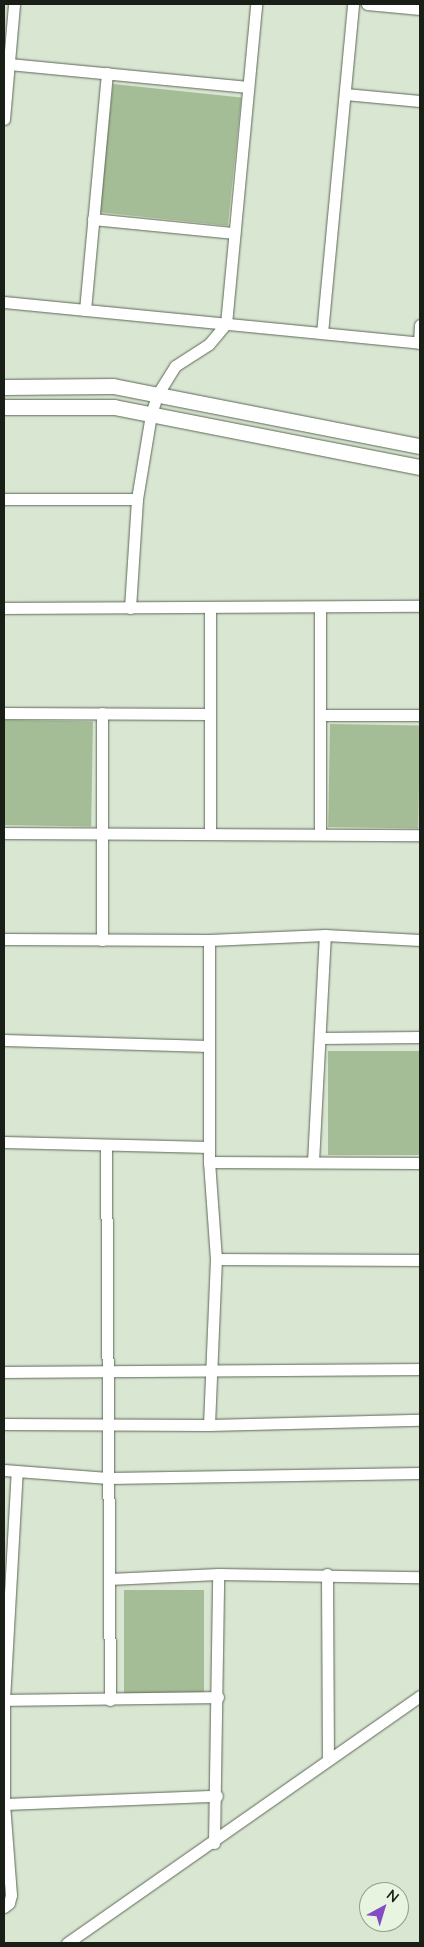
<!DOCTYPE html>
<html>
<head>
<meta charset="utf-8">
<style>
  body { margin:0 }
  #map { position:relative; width:424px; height:1947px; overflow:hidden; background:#d9e6d2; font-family:Lato,sans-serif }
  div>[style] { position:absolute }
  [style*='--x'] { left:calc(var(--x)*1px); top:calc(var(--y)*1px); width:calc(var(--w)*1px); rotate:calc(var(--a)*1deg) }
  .green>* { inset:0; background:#a5bd97; transform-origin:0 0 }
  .roads { filter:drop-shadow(0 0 1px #5d6856) drop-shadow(0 0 1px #5d6856) }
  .street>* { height:11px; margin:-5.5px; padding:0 5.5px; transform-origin:5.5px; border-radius:5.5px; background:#fff }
  .secondary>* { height:15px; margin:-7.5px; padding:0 7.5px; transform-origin:7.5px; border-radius:7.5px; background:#fff }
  span { translate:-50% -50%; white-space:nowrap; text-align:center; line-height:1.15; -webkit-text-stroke:4px #e7f4df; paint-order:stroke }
  .frame { position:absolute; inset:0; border:5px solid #191e16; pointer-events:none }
  .north { position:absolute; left:359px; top:1882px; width:50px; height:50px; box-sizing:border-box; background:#e7f4df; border:1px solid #959e8f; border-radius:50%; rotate:39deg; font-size:14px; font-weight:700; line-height:20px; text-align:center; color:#191e16 }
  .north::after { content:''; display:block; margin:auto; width:18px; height:22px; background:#844bc2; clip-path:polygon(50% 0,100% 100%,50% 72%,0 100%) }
</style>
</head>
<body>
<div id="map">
  <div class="green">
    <i style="left:113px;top:84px;width:129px;height:129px;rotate:6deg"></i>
    <i style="left:4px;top:720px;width:89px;height:105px;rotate:1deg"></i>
    <i style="left:330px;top:724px;width:90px;height:103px;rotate:1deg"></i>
    <i style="left:328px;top:1051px;width:92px;height:104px"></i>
    <i style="left:124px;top:1590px;width:80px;height:105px"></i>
  </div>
  <div class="roads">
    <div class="street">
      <i style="--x:367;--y:4;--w:53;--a:5.4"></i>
      <i style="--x:9;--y:64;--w:240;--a:5.5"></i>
      <i style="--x:345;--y:94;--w:75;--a:5.3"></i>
      <i style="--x:4;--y:119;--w:115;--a:-85"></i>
      <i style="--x:93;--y:219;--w:142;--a:5.7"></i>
      <i style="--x:4;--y:302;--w:418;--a:5.6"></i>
      <i style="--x:85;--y:310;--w:238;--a:-84.7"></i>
      <i style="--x:322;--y:333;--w:330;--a:-84.6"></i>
      <i style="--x:419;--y:343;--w:18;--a:-87"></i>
      <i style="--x:4;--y:499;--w:133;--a:0"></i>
      <i style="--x:4;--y:608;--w:416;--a:-0.3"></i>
      <i style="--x:130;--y:608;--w:109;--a:-86.3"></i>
      <i style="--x:137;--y:499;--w:86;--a:-80.6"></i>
      <i style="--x:151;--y:414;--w:20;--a:-72"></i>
      <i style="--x:157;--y:395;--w:34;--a:-58"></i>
      <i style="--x:175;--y:366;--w:40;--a:-32.9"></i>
      <i style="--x:209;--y:344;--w:26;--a:-50"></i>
      <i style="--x:226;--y:324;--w:321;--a:-84.6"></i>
      <i style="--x:320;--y:608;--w:226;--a:90"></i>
      <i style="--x:4;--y:713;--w:206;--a:0.3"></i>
      <i style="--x:320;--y:715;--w:100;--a:0"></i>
      <i style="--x:4;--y:833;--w:416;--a:0.3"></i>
      <i style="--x:210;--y:834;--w:226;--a:-90"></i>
      <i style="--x:4;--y:939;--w:205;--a:0.3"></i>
      <i style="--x:209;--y:940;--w:116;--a:-2.5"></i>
      <i style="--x:325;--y:935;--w:95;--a:3"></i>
      <i style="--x:102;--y:940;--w:227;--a:-90"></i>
      <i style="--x:320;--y:1038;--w:100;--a:-0.6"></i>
      <i style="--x:4;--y:1040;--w:205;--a:1.7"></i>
      <i style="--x:4;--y:1142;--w:205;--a:1.4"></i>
      <i style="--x:106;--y:1147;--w:553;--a:89.59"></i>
      <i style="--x:209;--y:1162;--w:211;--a:0.3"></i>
      <i style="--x:313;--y:1162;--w:227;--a:-87"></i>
      <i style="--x:216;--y:1259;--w:204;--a:0.3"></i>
      <i style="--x:4;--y:1372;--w:416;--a:-0.4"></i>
      <i style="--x:4;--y:1424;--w:205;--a:0.3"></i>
      <i style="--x:209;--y:1425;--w:211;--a:-1.4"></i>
      <i style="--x:209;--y:1425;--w:166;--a:-87.6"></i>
      <i style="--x:216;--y:1259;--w:97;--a:-94.1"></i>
      <i style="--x:209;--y:1162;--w:222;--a:-90"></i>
      <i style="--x:4;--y:1470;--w:104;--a:4.4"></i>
      <i style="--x:108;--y:1478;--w:312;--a:-0.9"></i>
      <i style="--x:327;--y:1574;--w:185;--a:89.7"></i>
      <i style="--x:109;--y:1579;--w:109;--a:-2.6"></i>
      <i style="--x:218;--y:1574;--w:202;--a:0.9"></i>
      <i style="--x:4;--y:1700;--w:214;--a:-0.8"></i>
      <i style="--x:4;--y:1804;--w:213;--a:-2.2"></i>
      <i style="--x:214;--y:1843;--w:269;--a:-89.1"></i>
      <i style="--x:4;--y:1907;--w:6;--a:-39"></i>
      <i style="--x:9;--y:1903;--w:8;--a:-76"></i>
      <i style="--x:11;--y:1895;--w:91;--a:-94.4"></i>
      <i style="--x:4;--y:1804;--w:104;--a:-90"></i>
      <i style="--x:4;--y:1700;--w:229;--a:-86.8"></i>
      <i style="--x:67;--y:1943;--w:431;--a:-35"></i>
    </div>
    <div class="secondary">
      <i style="--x:4;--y:387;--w:109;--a:-0.5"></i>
      <i style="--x:113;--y:386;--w:313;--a:11.1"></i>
      <i style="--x:4;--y:407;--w:110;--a:0"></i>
      <i style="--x:114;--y:407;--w:312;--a:11.1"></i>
    </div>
  </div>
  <div class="frame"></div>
  <div class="north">N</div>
</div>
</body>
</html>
